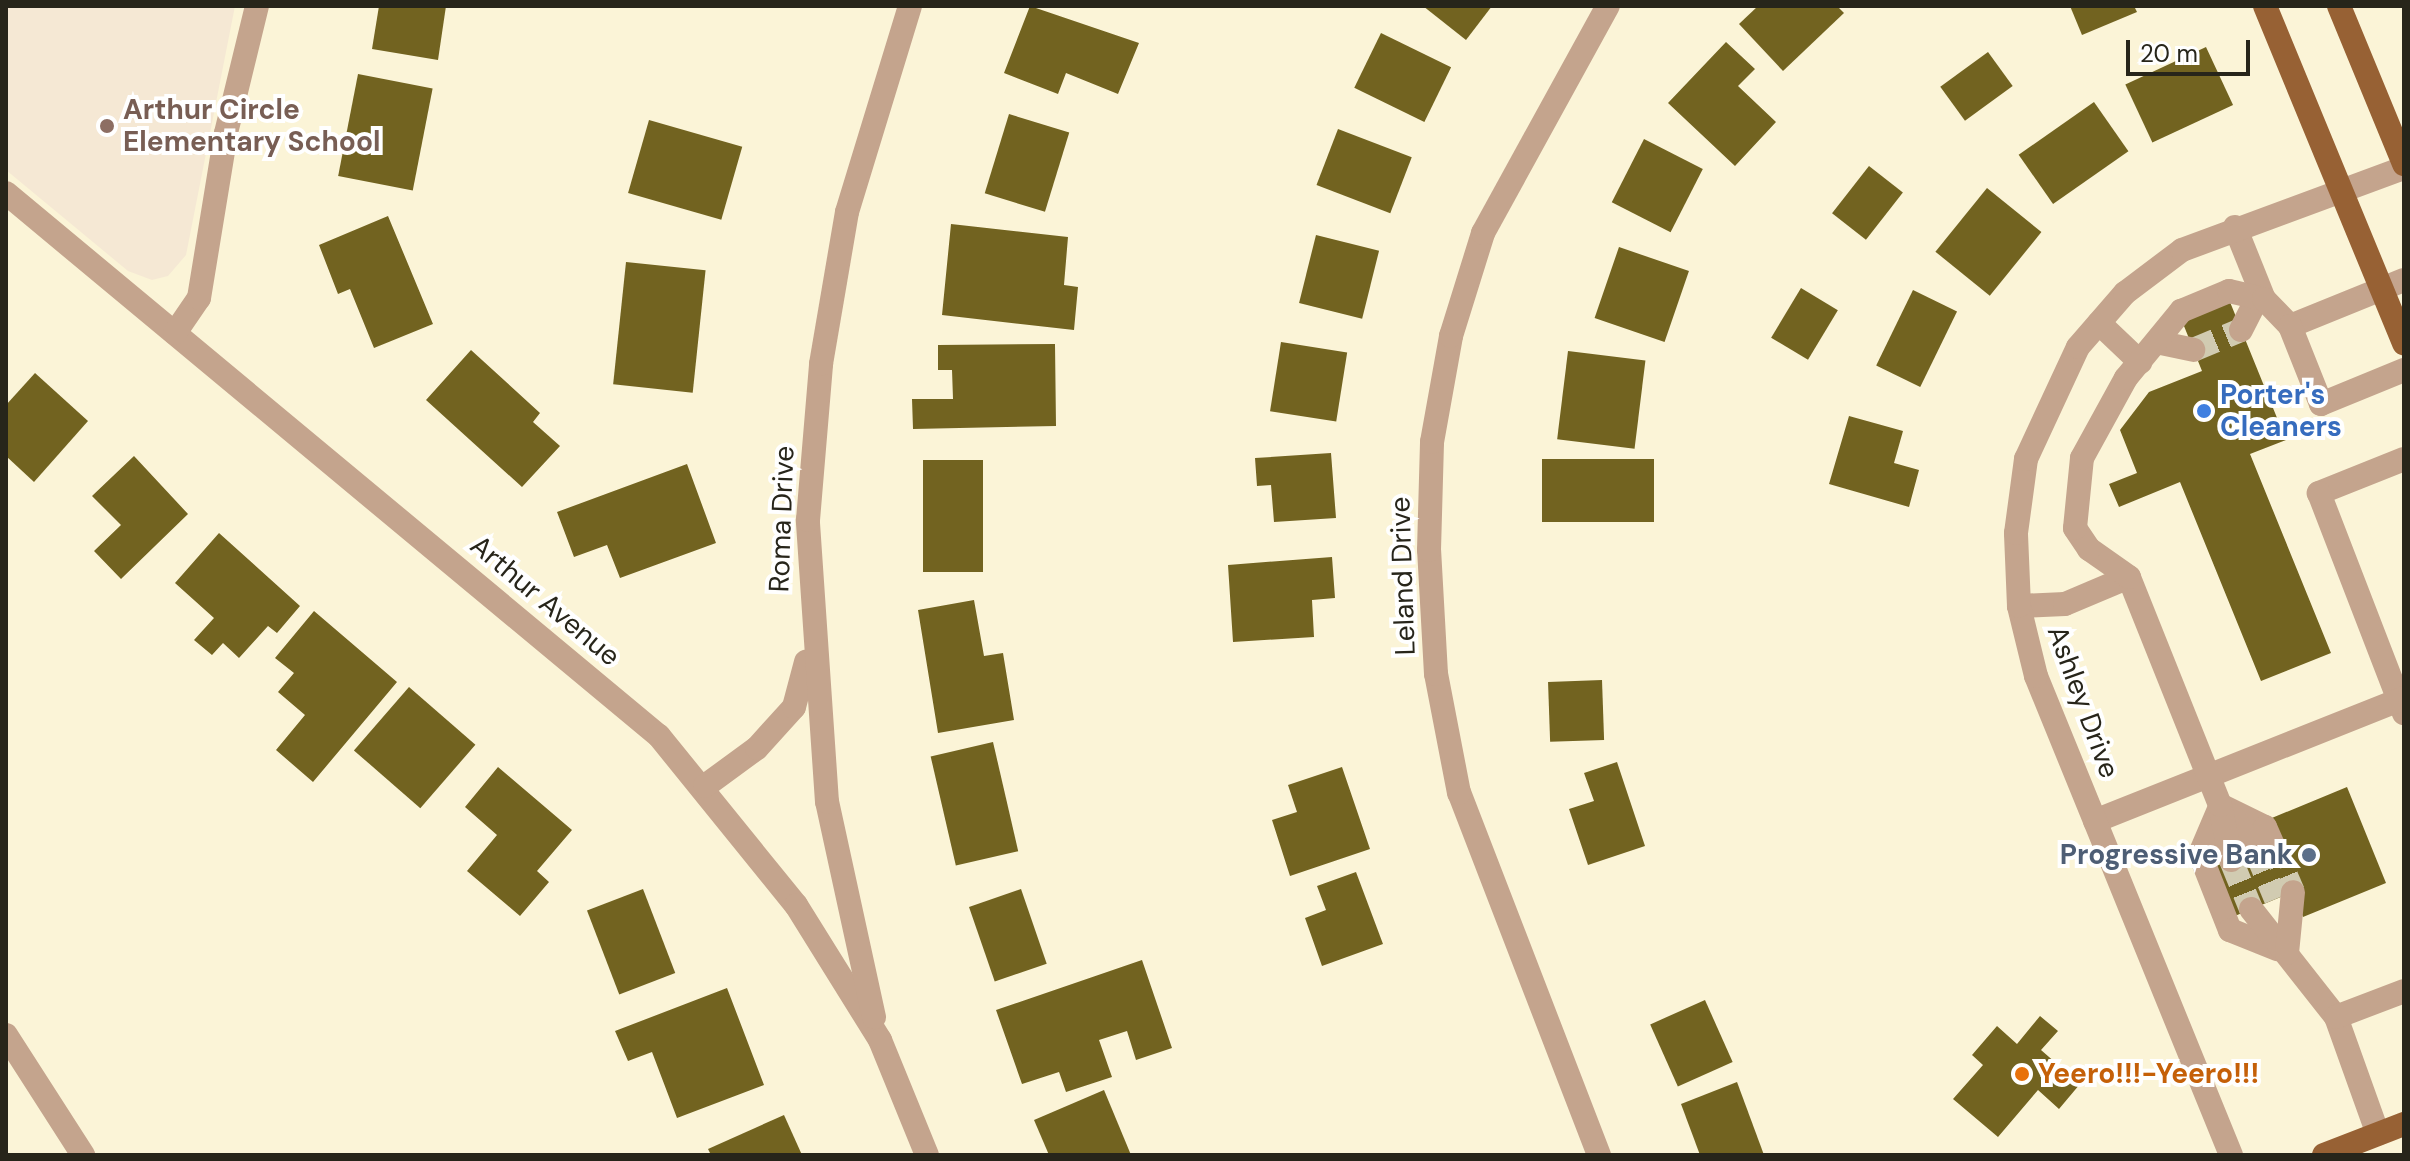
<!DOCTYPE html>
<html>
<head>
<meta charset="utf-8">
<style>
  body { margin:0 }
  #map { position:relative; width:2410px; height:1161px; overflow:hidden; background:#fbf4d7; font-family:"DM Sans",sans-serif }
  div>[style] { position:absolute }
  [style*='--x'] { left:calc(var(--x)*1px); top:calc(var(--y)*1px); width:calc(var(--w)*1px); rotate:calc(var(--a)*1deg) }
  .education>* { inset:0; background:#f5e8d4 }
  .building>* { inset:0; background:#726320; transform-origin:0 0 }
  .minor-tunnel>* { height:24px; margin-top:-12px; transform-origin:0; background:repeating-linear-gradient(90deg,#d1cbb1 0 24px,transparent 0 36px) }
  .minor>* { height:24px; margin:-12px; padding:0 12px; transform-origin:12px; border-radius:12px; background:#c4a48d }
  .major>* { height:24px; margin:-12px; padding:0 12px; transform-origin:12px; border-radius:12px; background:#976134 }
  .dots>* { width:22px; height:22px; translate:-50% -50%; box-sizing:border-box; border:4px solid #fff; border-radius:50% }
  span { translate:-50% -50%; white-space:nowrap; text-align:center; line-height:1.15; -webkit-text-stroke:8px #fff; paint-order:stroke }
  .education-label { font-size:28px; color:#785e54; font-weight:700 }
  .left { translate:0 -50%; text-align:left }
  .shop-label { font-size:28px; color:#366cbe; font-weight:700 }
  .street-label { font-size:28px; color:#27251a }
  .service-label { font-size:28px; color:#4e5e75; font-weight:700 }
  .right { translate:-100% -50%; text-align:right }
  .food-label { font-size:28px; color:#c56008; font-weight:700 }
  .frame { position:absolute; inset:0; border:8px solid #27251a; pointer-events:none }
  .scale { position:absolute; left:2126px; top:40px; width:124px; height:36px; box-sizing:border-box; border:4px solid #27251a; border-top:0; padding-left:10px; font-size:24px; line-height:28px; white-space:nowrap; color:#27251a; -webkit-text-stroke:6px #fff; paint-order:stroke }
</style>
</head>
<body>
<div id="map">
  <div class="education">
    <i style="clip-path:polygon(6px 6px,235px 6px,186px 255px,168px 276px,152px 280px,128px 271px,6px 170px)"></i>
  </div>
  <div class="building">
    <i style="clip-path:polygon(379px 6px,446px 6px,438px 60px,372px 49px)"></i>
    <i style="clip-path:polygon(1030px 6px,1139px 43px,1118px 94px,1066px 73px,1058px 94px,1004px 73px)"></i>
    <i style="clip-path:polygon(1423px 6px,1492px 6px,1466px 40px)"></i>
    <i style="clip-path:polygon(1758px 6px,1837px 6px,1844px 13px,1783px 71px,1739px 24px)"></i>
    <i style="clip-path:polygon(2070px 6px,2134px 6px,2137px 12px,2082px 35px)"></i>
    <i style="left:1381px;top:33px;width:78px;height:61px;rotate:26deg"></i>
    <i style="clip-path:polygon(1726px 42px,1755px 69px,1738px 86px,1776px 122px,1735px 166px,1668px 103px)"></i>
    <i style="left:2206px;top:47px;width:64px;height:89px;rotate:65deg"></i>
    <i style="left:1988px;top:52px;width:42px;height:59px;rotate:54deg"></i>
    <i style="left:358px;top:74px;width:76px;height:104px;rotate:11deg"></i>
    <i style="left:2094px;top:102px;width:60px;height:92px;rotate:55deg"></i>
    <i style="left:1009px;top:114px;width:63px;height:83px;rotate:17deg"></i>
    <i style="left:649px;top:120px;width:97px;height:76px;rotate:16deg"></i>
    <i style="left:1338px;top:129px;width:79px;height:60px;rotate:21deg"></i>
    <i style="left:1644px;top:139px;width:66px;height:71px;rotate:27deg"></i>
    <i style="left:1869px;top:166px;width:43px;height:60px;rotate:38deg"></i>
    <i style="left:1987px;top:188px;width:70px;height:82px;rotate:39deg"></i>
    <i style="clip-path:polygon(388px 216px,433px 324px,374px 348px,350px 289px,338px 294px,319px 245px)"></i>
    <i style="clip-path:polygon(951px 224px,1068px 237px,1064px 285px,1078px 287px,1074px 330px,942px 315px)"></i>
    <i style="left:1316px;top:235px;width:65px;height:70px;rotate:14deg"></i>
    <i style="left:1619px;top:247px;width:74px;height:75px;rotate:19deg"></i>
    <i style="left:626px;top:262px;width:80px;height:123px;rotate:6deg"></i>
    <i style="left:1801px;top:288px;width:43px;height:58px;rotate:31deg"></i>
    <i style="left:1913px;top:290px;width:49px;height:84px;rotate:26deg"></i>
    <i style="clip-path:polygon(2230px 302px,2286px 440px,2250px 454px,2331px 653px,2261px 681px,2180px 482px,2119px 507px,2109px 484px,2137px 473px,2120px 430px,2149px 392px,2202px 371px,2182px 321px)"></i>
    <i style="left:1281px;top:342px;width:67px;height:70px;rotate:9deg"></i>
    <i style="clip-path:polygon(1055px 344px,1056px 426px,913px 429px,912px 399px,953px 399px,952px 370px,938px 370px,938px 345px)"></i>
    <i style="clip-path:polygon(471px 350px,540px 413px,533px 422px,560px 446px,522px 487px,426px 400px)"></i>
    <i style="left:1568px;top:351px;width:78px;height:89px;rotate:7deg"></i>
    <i style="clip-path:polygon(35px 373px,88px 421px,34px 482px,6px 456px,6px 405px)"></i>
    <i style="clip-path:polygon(1849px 416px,1903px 431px,1894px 463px,1919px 470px,1909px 507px,1829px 484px)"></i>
    <i style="clip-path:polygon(1331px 453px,1336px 518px,1274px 522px,1271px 485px,1257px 486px,1255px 458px)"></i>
    <i style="clip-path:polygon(134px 456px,188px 514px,121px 579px,94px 551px,121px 525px,92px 496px)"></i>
    <i style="left:1542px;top:459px;width:112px;height:63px"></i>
    <i style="left:923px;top:460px;width:60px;height:112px"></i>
    <i style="clip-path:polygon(687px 464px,716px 543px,620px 578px,607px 545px,574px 557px,557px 512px)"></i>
    <i style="clip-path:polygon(219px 533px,300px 606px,277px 633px,268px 626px,239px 658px,223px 643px,212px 655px,194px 640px,214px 618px,175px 583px)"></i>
    <i style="clip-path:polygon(1332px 557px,1335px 598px,1312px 600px,1314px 637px,1233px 642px,1228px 565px)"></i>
    <i style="clip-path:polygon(974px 600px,984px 656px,1003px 653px,1014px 720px,938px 733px,918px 610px)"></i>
    <i style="clip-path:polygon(314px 611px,397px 682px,313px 782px,276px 750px,305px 715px,278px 692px,294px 673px,275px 658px)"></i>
    <i style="left:1602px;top:680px;width:60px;height:54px;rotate:88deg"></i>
    <i style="left:409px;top:687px;width:88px;height:84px;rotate:41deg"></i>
    <i style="left:993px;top:742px;width:112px;height:64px;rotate:77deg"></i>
    <i style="clip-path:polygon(1617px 762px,1645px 846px,1588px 865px,1569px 809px,1594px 801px,1584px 773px)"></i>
    <i style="clip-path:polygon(498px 767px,572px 830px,537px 871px,549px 882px,520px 916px,467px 871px,497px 835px,465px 807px)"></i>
    <i style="clip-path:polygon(1342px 767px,1370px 849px,1290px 876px,1272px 820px,1297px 812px,1288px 785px)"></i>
    <i style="clip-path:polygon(2347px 787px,2386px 883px,2303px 917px,2293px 892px,2230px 918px,2209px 869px,2276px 841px,2267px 820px)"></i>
    <i style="clip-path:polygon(1356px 872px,1383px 944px,1322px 966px,1305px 918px,1326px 910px,1317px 886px)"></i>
    <i style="left:643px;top:889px;width:90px;height:60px;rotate:69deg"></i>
    <i style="left:1021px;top:889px;width:79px;height:55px;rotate:71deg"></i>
    <i style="clip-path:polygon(1142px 960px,1172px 1048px,1136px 1060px,1127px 1031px,1099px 1040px,1112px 1077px,1066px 1092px,1059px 1072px,1022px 1084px,996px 1010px)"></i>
    <i style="clip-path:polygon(727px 988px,764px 1085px,677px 1118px,652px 1052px,628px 1061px,615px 1031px)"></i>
    <i style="left:1705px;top:1000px;width:68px;height:60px;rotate:66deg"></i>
    <i style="clip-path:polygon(2040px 1016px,2058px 1031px,2041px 1050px,2080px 1084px,2059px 1109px,2038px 1090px,1998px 1137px,1953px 1099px,1983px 1065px,1972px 1055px,1997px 1026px,2017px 1044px)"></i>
    <i style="clip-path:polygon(1737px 1082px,1764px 1155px,1700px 1155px,1681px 1104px)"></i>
    <i style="clip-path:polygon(1104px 1090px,1131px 1155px,1049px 1155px,1034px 1120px)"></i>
    <i style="clip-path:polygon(784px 1115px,802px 1155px,711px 1155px,708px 1149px)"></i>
  </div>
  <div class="minor-tunnel">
    <i style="--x:2193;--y:350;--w:52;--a:-22.6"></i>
    <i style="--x:2272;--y:843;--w:53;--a:66.8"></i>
    <i style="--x:2255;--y:849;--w:54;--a:67.2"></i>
    <i style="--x:2231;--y:860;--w:53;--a:67.8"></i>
  </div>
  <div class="minor">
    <i style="--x:6;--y:193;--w:849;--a:39.75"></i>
    <i style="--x:659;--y:736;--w:218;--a:51"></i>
    <i style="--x:796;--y:905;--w:159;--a:58.1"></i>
    <i style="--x:880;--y:1040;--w:124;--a:67.8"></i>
    <i style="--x:2235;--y:227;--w:78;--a:68.1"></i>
    <i style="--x:2099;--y:323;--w:57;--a:43.6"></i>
    <i style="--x:2290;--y:326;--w:123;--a:-22"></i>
    <i style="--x:2241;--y:330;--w:31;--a:-63"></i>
    <i style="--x:175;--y:333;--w:42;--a:-55.6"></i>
    <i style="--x:199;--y:298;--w:167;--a:-80.7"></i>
    <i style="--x:226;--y:133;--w:131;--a:-76.3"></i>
    <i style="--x:2161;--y:343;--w:33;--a:12"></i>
    <i style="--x:2404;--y:459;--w:92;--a:158.2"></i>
    <i style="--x:2319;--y:493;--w:236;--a:68.9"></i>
    <i style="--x:2019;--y:606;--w:46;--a:-2.5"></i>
    <i style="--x:2065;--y:604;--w:69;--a:-22.9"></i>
    <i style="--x:705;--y:786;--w:64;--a:-36.2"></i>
    <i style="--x:757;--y:748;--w:55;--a:-47.9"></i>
    <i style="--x:794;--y:707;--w:47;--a:-75.1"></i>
    <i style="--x:2220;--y:805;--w:50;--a:26.1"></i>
    <i style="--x:2265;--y:827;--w:17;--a:66"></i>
    <i style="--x:2220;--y:807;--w:51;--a:113.1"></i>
    <i style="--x:2200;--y:854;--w:82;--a:68.5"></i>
    <i style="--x:2230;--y:930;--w:51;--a:22"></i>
    <i style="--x:2231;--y:815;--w:42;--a:54.8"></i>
    <i style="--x:2095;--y:821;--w:333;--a:-21.7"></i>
    <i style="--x:2231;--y:860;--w:56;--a:-101.3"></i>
    <i style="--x:2220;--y:805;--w:245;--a:-111.8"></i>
    <i style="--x:2129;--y:577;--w:49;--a:-145"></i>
    <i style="--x:2089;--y:549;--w:25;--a:-124"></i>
    <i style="--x:2075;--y:528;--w:70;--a:-84.3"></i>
    <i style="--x:2082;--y:458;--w:91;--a:-61.2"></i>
    <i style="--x:2126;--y:378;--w:87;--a:-50.6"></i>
    <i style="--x:2181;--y:311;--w:52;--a:-22.6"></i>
    <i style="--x:2229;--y:291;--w:36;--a:13"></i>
    <i style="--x:2264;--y:299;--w:37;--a:46"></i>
    <i style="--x:2290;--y:326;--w:84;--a:68.3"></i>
    <i style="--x:2321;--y:404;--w:90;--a:-22.3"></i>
    <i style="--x:2251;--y:909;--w:137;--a:51.8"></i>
    <i style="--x:2336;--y:1017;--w:124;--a:70.3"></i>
    <i style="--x:2287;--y:953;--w:61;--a:-84.4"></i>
    <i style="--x:874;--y:1017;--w:220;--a:-102.3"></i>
    <i style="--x:827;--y:802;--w:283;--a:-93.9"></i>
    <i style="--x:808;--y:520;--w:157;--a:-85.2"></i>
    <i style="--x:821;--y:364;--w:154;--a:-80.3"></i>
    <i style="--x:847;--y:212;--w:215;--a:-73"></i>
    <i style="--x:2336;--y:1017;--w:73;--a:-20.9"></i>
    <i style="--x:6;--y:1035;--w:143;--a:57.3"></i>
    <i style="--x:1599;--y:1155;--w:388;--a:-111.1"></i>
    <i style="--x:1459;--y:793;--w:121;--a:-100.9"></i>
    <i style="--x:1436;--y:674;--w:124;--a:-93.2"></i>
    <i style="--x:1429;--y:550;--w:108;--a:-88.4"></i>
    <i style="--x:1432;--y:442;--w:108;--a:-79.8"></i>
    <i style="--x:1451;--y:336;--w:108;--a:-72.7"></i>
    <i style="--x:1483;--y:233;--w:259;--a:-61.2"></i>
    <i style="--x:2231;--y:1155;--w:517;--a:-112.15"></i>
    <i style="--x:2036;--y:676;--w:72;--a:-103.7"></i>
    <i style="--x:2019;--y:606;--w:73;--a:-92.4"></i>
    <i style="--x:2016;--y:533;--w:75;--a:-82.3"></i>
    <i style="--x:2026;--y:459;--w:123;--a:-65.1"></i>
    <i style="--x:2078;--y:347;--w:72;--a:-49"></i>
    <i style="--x:2125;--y:293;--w:71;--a:-37"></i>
    <i style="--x:2182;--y:250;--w:237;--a:-20.3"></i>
  </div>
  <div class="major">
    <i style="--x:2265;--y:6;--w:365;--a:67.6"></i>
    <i style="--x:2339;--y:6;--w:171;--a:67.6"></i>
    <i style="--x:2324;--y:1155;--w:86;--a:-21.2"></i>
  </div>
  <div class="dots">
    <i style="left:107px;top:126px;background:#8d6e63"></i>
    <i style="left:2204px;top:411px;background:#3f7fe0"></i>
    <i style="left:2309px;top:855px;background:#5c6f8a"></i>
    <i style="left:2022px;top:1074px;background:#e8710a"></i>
  </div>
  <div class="education-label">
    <span class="left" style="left:123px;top:126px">Arthur Circle<br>Elementary School</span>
  </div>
  <div class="shop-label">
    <span class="left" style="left:2220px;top:411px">Porter's<br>Cleaners</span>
  </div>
  <div class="street-label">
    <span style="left:782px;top:519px;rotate:-88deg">Roma Drive</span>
    <span style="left:1403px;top:576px;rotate:-92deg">Leland Drive</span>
    <span style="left:545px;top:601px;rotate:40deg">Arthur Avenue</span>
    <span style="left:2083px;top:702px;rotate:70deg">Ashley Drive</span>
  </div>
  <div class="service-label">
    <span class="right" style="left:2293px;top:855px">Progressive Bank</span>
  </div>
  <div class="food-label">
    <span class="left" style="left:2038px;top:1074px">Yeero!!!-Yeero!!!</span>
  </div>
  <div class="frame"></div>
  <div class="scale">20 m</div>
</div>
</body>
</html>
